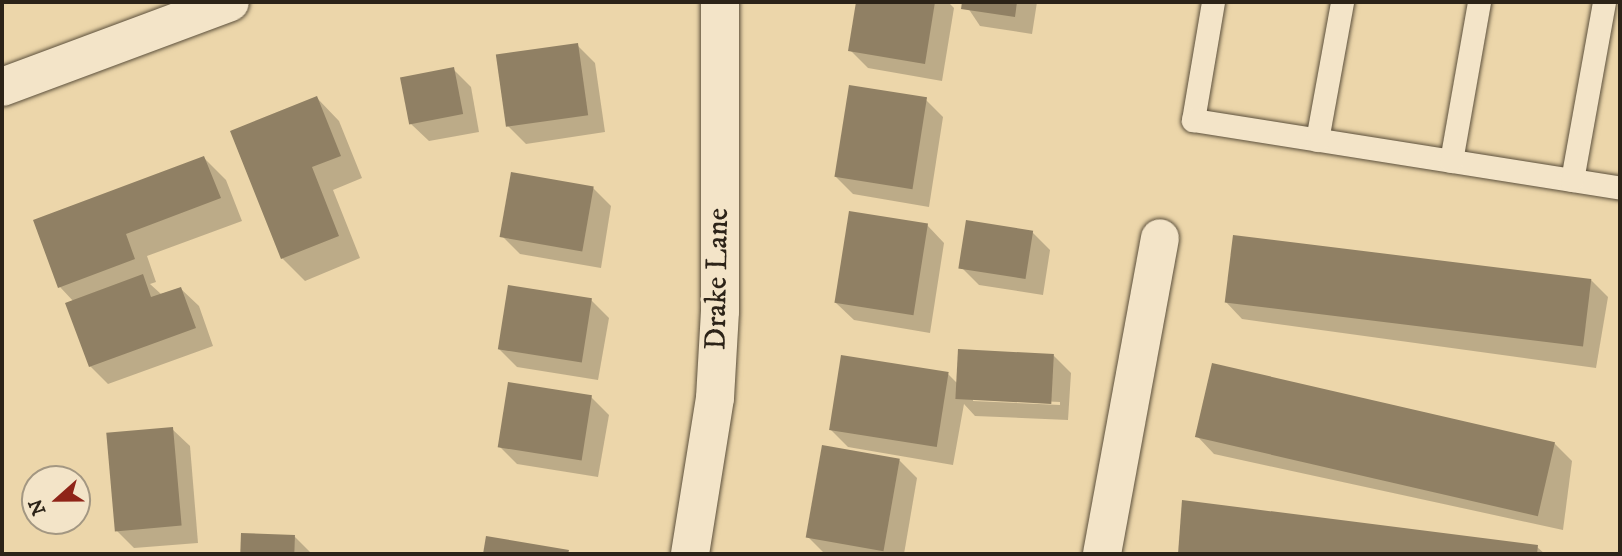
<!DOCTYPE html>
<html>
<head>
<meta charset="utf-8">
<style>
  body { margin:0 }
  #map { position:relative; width:1622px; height:556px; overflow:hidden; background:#ecd6aa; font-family:"IM FELL DW Pica",serif }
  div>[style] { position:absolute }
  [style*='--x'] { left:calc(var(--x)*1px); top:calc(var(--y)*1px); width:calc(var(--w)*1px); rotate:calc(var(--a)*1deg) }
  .shadow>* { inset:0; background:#0003 }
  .building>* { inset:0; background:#908064; transform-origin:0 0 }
  .roads { filter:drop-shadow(0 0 2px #5c503c) drop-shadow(0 0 2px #5c503c) }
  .service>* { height:23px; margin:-11.5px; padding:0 11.5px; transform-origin:11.5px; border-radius:11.5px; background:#f3e4c8 }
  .minor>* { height:38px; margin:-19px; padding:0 19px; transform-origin:19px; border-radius:19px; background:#f3e4c8 }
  span { translate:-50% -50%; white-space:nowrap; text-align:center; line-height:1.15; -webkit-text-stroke:6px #f3e4c8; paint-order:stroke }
  .street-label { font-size:30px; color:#2c2318 }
  .frame { position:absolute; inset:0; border:4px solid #2c2318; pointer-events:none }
  .north { position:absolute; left:21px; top:465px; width:70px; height:70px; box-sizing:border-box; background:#f3e4c8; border:2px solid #a39782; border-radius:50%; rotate:249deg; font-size:19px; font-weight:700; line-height:28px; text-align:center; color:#2c2318 }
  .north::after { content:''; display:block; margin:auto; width:24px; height:32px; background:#8f2418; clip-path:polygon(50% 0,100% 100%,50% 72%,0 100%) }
</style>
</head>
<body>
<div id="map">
  <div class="shadow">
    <i style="clip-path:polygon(858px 2px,948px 2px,954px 8px,942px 81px,868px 68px,850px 50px)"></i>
    <i style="clip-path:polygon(964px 2px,1037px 2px,1032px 34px,980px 26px)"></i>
    <i style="clip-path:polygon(577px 45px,595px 63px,605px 132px,526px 144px,508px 126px)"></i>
    <i style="clip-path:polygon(453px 69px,471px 87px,479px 132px,429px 141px,411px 124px)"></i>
    <i style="clip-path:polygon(317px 98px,339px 121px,362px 178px,333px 190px,360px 258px,305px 281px,282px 258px)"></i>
    <i style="clip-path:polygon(926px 100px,943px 117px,929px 207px,853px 194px,835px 176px)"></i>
    <i style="clip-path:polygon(204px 158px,226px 180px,242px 221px,147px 256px,156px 282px,150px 284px,161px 294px,181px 289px,199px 306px,213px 346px,108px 384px,90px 366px,74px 302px,60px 287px)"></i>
    <i style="clip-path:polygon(593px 188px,611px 206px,601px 268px,520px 254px,502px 236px)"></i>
    <i style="clip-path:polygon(927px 225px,944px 243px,930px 333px,854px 320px,836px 303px)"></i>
    <i style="clip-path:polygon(1032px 232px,1050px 250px,1043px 295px,979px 285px,961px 267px)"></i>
    <i style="clip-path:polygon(1590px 279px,1608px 297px,1596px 368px,1242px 319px,1225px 301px)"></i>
    <i style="clip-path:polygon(591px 300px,609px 318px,598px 380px,517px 367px,499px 349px)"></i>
    <i style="clip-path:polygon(evenodd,1053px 355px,1071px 373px,1068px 420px,975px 416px,964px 404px,953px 465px,848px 447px,830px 429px,948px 374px,958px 384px,1053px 355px,973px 398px,1060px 402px,1060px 405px,973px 401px,973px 398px)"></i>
    <i style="clip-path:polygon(591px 397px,609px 415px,598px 477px,517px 464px,499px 446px)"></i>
    <i style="clip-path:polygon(172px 429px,190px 446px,198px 543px,134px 548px,116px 530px)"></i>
    <i style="clip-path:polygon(1197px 436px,1554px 443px,1572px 461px,1563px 530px,1214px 454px)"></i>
    <i style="clip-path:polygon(899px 460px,917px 478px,904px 554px,825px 554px,809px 538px)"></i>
    <i style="clip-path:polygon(1184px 502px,1537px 547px,1545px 554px,1179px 554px)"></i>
    <i style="clip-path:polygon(243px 535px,295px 537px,312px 554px,242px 554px)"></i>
  </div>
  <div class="building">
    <i style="clip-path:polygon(856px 2px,935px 2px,925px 64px,848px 51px)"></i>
    <i style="clip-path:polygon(962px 2px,1017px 2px,1015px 17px,961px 9px)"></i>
    <i style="left:578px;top:43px;width:73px;height:83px;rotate:82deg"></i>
    <i style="left:454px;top:67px;width:48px;height:55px;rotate:79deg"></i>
    <i style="left:849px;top:85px;width:79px;height:93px;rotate:9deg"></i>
    <i style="clip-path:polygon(317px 96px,341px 156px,312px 167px,339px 236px,281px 259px,230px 131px)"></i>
    <i style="clip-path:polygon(204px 156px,221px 198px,126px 234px,135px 259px,58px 288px,33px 220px)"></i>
    <i style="left:511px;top:172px;width:84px;height:66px;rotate:10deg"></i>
    <i style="left:849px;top:211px;width:80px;height:93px;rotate:9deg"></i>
    <i style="left:966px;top:220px;width:68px;height:49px;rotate:9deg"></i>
    <i style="left:1233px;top:235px;width:361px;height:68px;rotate:7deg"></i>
    <i style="clip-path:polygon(143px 274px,151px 297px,181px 287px,196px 328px,89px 367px,65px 303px)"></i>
    <i style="left:508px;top:285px;width:85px;height:65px;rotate:9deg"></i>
    <i style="left:958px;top:349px;width:96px;height:50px;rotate:3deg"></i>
    <i style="left:841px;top:355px;width:109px;height:76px;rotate:9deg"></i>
    <i style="left:1212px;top:363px;width:352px;height:76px;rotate:13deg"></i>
    <i style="left:508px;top:382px;width:85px;height:66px;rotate:9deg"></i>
    <i style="left:173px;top:427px;width:99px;height:67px;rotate:85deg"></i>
    <i style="left:822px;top:445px;width:79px;height:94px;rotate:10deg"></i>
    <i style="clip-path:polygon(1182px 500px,1538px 545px,1537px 554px,1178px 554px)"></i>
    <i style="left:241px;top:533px;width:54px;height:21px;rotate:2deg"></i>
    <i style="clip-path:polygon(486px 536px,569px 550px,568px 554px,483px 554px)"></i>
  </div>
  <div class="roads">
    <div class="service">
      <i style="--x:1213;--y:2;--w:120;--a:99.6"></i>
      <i style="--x:1193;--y:120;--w:432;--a:9"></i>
      <i style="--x:1317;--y:140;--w:140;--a:-79.7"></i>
      <i style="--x:1451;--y:161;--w:161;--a:-80"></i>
      <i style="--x:1572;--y:180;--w:181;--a:-79.8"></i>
    </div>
    <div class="minor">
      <i style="--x:2;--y:87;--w:243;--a:-20.4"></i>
      <i style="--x:690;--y:554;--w:158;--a:-80.9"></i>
      <i style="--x:715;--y:398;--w:87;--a:-86.7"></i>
      <i style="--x:720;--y:311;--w:309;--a:-90"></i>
      <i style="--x:1102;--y:554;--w:321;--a:-79.6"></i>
    </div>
  </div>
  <div class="street-label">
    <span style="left:718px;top:279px;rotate:-89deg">Drake Lane</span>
  </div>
  <div class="frame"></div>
  <div class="north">N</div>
</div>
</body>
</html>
